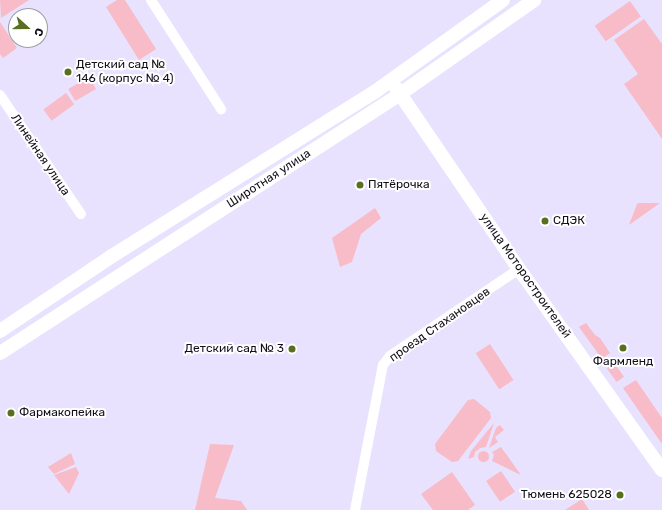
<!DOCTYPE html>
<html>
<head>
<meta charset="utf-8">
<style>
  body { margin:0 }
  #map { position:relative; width:662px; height:510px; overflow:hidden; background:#e8e2fe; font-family:Rubik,sans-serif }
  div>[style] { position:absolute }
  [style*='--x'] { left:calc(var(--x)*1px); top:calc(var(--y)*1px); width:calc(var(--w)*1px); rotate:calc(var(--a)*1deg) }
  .green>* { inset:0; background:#f8bbc8; transform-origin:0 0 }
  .round { border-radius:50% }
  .street>* { height:10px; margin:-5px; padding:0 5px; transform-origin:5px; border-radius:5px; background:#fff }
  .secondary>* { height:14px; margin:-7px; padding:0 7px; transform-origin:7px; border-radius:7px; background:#fff }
  .dots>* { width:11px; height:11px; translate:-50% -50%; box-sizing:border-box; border:2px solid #fff; border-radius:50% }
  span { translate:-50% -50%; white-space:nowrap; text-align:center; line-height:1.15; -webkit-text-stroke:4px #fff; paint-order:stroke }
  .poi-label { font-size:12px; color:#120f1a }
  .left { translate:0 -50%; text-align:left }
  .right { translate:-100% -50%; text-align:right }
  .street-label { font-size:12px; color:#120f1a }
  .north { position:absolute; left:8px; top:8px; width:40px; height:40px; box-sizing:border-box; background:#fff; border:1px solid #a09fa3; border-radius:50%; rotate:111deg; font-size:11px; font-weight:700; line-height:16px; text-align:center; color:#120f1a }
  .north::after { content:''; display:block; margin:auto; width:14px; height:18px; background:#596f20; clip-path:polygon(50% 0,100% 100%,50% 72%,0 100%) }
</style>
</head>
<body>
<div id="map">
  <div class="green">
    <i style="clip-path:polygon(0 0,29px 0,1px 18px)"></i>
    <i style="clip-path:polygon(117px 0,125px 0,156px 49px,139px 60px,106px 7px)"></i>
    <i style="left:630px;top:1px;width:19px;height:43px;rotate:55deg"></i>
    <i style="clip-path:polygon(644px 19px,662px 44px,662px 139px,624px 84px,638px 74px,614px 40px)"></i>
    <i style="clip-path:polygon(0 22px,17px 48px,3px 58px,0 54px)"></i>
    <i style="left:89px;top:77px;width:14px;height:24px;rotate:60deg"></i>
    <i style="left:66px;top:93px;width:14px;height:28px;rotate:54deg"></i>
    <i style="clip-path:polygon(639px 203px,660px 203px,629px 225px,637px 204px)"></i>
    <i style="clip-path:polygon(375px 208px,381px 218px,361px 234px,352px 262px,340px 267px,332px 238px)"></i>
    <i style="clip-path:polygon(586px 323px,595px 335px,600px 338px,610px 353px,602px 359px,579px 327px)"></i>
    <i style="left:490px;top:344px;width:43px;height:17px;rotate:57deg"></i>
    <i style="left:614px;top:363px;width:17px;height:9px;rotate:54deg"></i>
    <i style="clip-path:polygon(636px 380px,662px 418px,662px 444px,623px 388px)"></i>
    <i style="clip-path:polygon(474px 399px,490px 412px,491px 418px,458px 461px,452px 462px,436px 451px,435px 444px,468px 400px)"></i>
    <i style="clip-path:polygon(494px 423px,486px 447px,480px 448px,475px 452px,474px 457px,468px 459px,471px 451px)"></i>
    <i style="clip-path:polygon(500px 425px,504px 430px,495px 437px,498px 442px,489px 448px,496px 428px)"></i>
    <i style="clip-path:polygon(210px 444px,234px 445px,215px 498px,241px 501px,247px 510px,195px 510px)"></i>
    <i style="clip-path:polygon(501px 447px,521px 475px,492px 461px,494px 455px,492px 452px)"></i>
    <i class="round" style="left:477.5px;top:450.5px;width:11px;height:11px"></i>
    <i style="clip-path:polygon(71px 453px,75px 464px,54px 474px,48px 467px)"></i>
    <i style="clip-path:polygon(76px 467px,79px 473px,69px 494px,54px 475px)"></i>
    <i style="left:501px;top:471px;width:25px;height:18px;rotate:56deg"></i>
    <i style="clip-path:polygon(452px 472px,475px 505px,468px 510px,433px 510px,421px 494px)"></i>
    <i style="clip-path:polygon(582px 499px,589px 510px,565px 510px)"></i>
  </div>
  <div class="street">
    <i style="--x:151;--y:0;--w:130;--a:57.3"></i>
    <i style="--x:0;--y:95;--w:144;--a:55.8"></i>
    <i style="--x:355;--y:510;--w:148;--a:-79.1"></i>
    <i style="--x:383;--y:365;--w:11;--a:-52"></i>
    <i style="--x:390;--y:356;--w:156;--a:-34"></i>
  </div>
  <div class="secondary">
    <i style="--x:396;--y:88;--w:227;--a:55.8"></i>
    <i style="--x:524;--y:276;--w:238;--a:54.6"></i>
    <i style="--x:0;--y:331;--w:135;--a:-33.8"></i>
    <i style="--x:112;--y:256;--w:311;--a:-32"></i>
    <i style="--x:376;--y:91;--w:156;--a:-35.6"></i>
    <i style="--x:0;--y:353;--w:477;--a:-32.9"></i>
    <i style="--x:400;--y:94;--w:164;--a:-35"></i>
  </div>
  <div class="dots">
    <i style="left:68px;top:72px;background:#596f20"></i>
    <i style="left:360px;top:185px;background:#596f20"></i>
    <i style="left:545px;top:221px;background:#596f20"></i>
    <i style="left:623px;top:348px;background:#596f20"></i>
    <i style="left:292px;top:349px;background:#596f20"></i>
    <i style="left:11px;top:413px;background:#596f20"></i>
    <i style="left:620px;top:495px;background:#596f20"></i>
  </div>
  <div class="poi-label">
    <span class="left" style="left:76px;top:72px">Детский сад №<br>146 (корпус № 4)</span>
    <span class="left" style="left:368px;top:185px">Пятёрочка</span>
    <span class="left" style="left:553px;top:221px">СДЭК</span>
    <span class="right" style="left:284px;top:349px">Детский сад № 3</span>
    <span style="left:623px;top:362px">Фармленд</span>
    <span class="left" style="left:19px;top:413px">Фармакопейка</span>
    <span class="right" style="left:612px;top:495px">Тюмень 625028</span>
  </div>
  <div class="street-label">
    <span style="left:40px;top:155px;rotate:56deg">Линейная улица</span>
    <span style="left:269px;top:179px;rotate:-33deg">Широтная улица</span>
    <span style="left:525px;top:276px;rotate:55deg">улица Моторостроителей</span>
    <span style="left:440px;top:325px;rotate:-35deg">проезд Стахановцев</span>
  </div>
  <div class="north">С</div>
</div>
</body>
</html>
